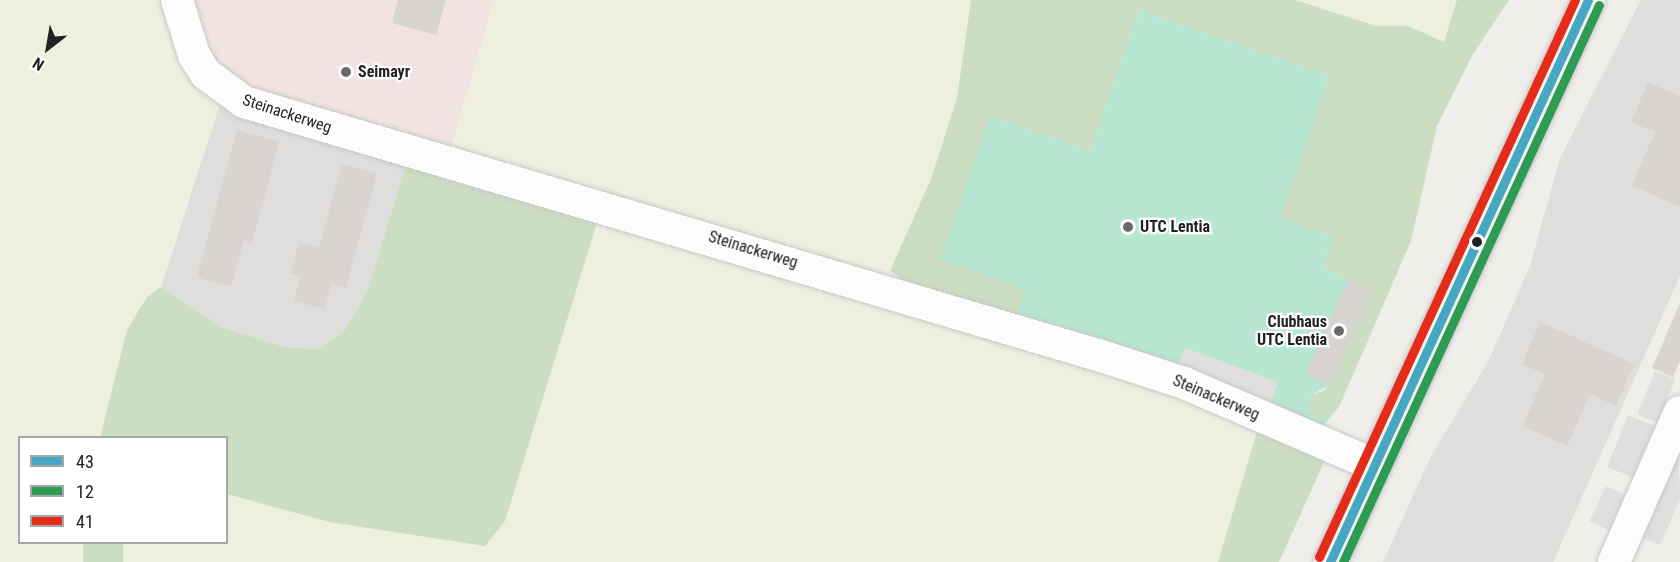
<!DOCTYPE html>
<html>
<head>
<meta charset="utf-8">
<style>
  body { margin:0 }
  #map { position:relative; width:1680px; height:562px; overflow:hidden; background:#f0eeeb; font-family:"Roboto Condensed",sans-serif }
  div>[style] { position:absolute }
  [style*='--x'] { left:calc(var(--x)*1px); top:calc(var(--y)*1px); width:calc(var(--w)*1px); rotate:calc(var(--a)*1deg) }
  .residential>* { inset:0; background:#dfdedc }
  .commercial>* { inset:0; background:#f1e3e1 }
  .farmland>* { inset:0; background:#efefdf }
  .forest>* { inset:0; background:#cbdec1; transform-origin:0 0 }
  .pitch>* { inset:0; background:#b7e6d2 }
  .parking>* { inset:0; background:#e0dfde; transform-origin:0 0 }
  .building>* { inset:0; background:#d7d4d2; transform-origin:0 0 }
  .roads { filter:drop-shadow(0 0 2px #c9c8c7) drop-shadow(0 0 2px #c9c8c7) }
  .street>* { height:32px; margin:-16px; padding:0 16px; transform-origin:16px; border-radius:16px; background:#fdfcfc }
  .secondary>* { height:33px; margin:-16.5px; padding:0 16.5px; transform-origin:16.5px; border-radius:16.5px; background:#f4f4ed }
  .bus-1>* { height:9px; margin:-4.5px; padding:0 4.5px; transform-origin:4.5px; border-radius:4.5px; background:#46a7c2 }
  .bus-2>* { height:9px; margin:-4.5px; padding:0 4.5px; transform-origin:4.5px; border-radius:4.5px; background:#2d9b54 }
  .bus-3>* { height:9px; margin:-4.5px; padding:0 4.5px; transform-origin:4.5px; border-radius:4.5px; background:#e52c1a }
  .dots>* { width:16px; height:16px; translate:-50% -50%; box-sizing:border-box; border:3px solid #fff; border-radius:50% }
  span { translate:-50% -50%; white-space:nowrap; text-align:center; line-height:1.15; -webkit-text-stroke:4.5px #fff; paint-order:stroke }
  .poi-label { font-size:16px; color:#222; font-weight:700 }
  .left { translate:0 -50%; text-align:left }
  .right { translate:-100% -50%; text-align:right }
  .street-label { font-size:16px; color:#222 }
  .legend { position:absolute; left:18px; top:436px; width:210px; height:108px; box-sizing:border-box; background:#fff; border:2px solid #a7a7a7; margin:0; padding:8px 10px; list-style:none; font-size:18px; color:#222 }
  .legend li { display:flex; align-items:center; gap:12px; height:30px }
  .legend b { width:30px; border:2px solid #a7a7a7 }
  .north { position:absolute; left:18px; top:18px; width:60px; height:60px; -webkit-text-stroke:4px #fff; paint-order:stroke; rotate:211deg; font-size:16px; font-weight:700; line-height:24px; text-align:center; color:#222 }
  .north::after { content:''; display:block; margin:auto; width:21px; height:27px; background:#222; clip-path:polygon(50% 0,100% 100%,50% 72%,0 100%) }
</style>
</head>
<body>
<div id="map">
  <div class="residential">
    <i style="clip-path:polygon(1641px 0,1680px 0,1680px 276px,1553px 562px,1383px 562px,1431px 456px,1488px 362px,1530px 266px,1560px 158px)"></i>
    <i style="clip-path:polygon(221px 100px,407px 162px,367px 292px,345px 330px,319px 349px,284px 347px,222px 327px,161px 287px)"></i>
  </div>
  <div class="commercial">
    <i style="clip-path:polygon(185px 0,494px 0,450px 152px,257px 96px,210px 63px)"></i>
  </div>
  <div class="farmland">
    <i style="clip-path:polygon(0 0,158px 0,185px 60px,221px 100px,161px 287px,147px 297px,127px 330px,100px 437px,20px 438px,20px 542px,83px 543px,81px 562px,0 562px)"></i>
    <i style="clip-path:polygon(494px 0,971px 0,957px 98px,931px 179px,890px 271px,856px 270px,450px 152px)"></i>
    <i style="clip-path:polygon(1295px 0,1457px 0,1444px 42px,1408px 26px,1376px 26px)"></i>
    <i style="clip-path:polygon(600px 213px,867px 299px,886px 312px,905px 310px,1155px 386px,1257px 432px,1218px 562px,121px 562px,123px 543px,226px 542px,227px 494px,329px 522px,485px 546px,505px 521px)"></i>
  </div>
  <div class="forest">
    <i style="clip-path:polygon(971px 0,1295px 0,1376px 26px,1408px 26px,1444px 42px,1457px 0,1509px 0,1472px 56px,1437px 126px,1411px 241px,1339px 407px,1327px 418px,1316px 418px,1308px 408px,1312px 395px,1325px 390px,1348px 279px,1322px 268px,1333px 237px,1279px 218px,1329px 76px,1139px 10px,1090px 151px,990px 116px,1026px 289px,1020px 310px,1009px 316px,912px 286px,890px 271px,931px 179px,957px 98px)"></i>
    <i style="clip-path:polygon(407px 162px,600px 213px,505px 521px,485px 546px,329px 522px,227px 494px,226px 438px,100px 438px,127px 330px,147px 297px,161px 287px,222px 327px,284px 347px,319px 349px,345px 330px,367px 292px)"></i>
    <i style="clip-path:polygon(1257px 432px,1325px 460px,1279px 562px,1218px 562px)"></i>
    <i style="left:83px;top:543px;width:40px;height:19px"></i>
  </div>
  <div class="pitch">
    <i style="clip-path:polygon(1139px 10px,1329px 76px,1280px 218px,1333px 237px,1322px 268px,1373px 290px,1330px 384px,1312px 395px,1308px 408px,1316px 418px,1326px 418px,1339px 407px,1322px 427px,1009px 316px,1020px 310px,1025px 289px,940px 259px,990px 116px,1090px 151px)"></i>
  </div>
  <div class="parking">
    <i style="left:1593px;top:191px;width:95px;height:21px;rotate:24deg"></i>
    <i style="left:1185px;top:348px;width:99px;height:23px;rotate:20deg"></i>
    <i style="left:1655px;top:371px;width:22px;height:47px;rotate:22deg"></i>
    <i style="left:1628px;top:415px;width:29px;height:56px;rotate:22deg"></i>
    <i style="left:1532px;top:450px;width:64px;height:17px;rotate:25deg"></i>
    <i style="clip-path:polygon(1679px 453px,1680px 500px,1660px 545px,1642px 538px)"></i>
    <i style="left:1606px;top:486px;width:21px;height:39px;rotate:25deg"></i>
  </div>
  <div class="building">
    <i style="clip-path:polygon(398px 0,446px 0,436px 35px,392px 23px)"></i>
    <i style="clip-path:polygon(1648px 82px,1680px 96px,1680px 207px,1632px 185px,1655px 132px,1631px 122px)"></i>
    <i style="clip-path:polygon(237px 130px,279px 142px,252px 243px,244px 241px,231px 287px,197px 277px)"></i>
    <i style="clip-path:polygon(342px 164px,377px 173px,346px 288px,331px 284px,324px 309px,294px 301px,300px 276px,291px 273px,299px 242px,319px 248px)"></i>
    <i style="left:1348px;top:279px;width:27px;height:104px;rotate:24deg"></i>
    <i style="clip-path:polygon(1680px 303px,1680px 361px,1673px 377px,1652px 368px)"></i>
    <i style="clip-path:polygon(1540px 322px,1634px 364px,1616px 406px,1590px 394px,1567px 446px,1523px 426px,1545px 374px,1522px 364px)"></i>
  </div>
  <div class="roads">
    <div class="street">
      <i style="--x:177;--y:0;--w:58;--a:72.8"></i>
      <i style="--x:194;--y:55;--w:22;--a:58"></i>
      <i style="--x:206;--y:74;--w:47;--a:36.4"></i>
      <i style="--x:244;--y:102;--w:894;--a:16.51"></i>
      <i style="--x:1101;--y:356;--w:87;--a:18"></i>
      <i style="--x:1184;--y:383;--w:207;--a:23.3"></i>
      <i style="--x:1614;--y:562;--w:164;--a:-66.3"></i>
    </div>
    <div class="secondary">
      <i style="--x:1330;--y:562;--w:618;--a:-65.34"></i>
    </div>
  </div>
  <div class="bus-1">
    <i style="--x:1330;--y:562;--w:618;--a:-65.34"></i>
  </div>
  <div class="bus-2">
    <i style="--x:1343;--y:562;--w:613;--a:-65.32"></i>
  </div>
  <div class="bus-3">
    <i style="--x:1319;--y:557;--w:613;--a:-65.32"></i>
  </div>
  <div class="dots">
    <i style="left:346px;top:72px;background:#6a6968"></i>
    <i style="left:1128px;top:227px;background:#6a6968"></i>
    <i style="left:1477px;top:242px;background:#222"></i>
    <i style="left:1339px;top:331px;background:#6a6968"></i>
  </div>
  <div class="poi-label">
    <span class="left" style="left:358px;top:72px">Seimayr</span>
    <span class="left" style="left:1140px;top:227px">UTC Lentia</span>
    <span class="right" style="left:1327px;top:331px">Clubhaus<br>UTC Lentia</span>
  </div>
  <div class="street-label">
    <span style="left:287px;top:114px;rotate:18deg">Steinackerweg</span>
    <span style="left:753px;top:250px;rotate:17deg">Steinackerweg</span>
    <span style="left:1216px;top:398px;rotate:23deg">Steinackerweg</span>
  </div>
  <ul class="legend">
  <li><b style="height:8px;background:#46a7c2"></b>43</li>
  <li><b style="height:8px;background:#2d9b54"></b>12</li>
  <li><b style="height:8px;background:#e52c1a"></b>41</li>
  </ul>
  <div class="north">N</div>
</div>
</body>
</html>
